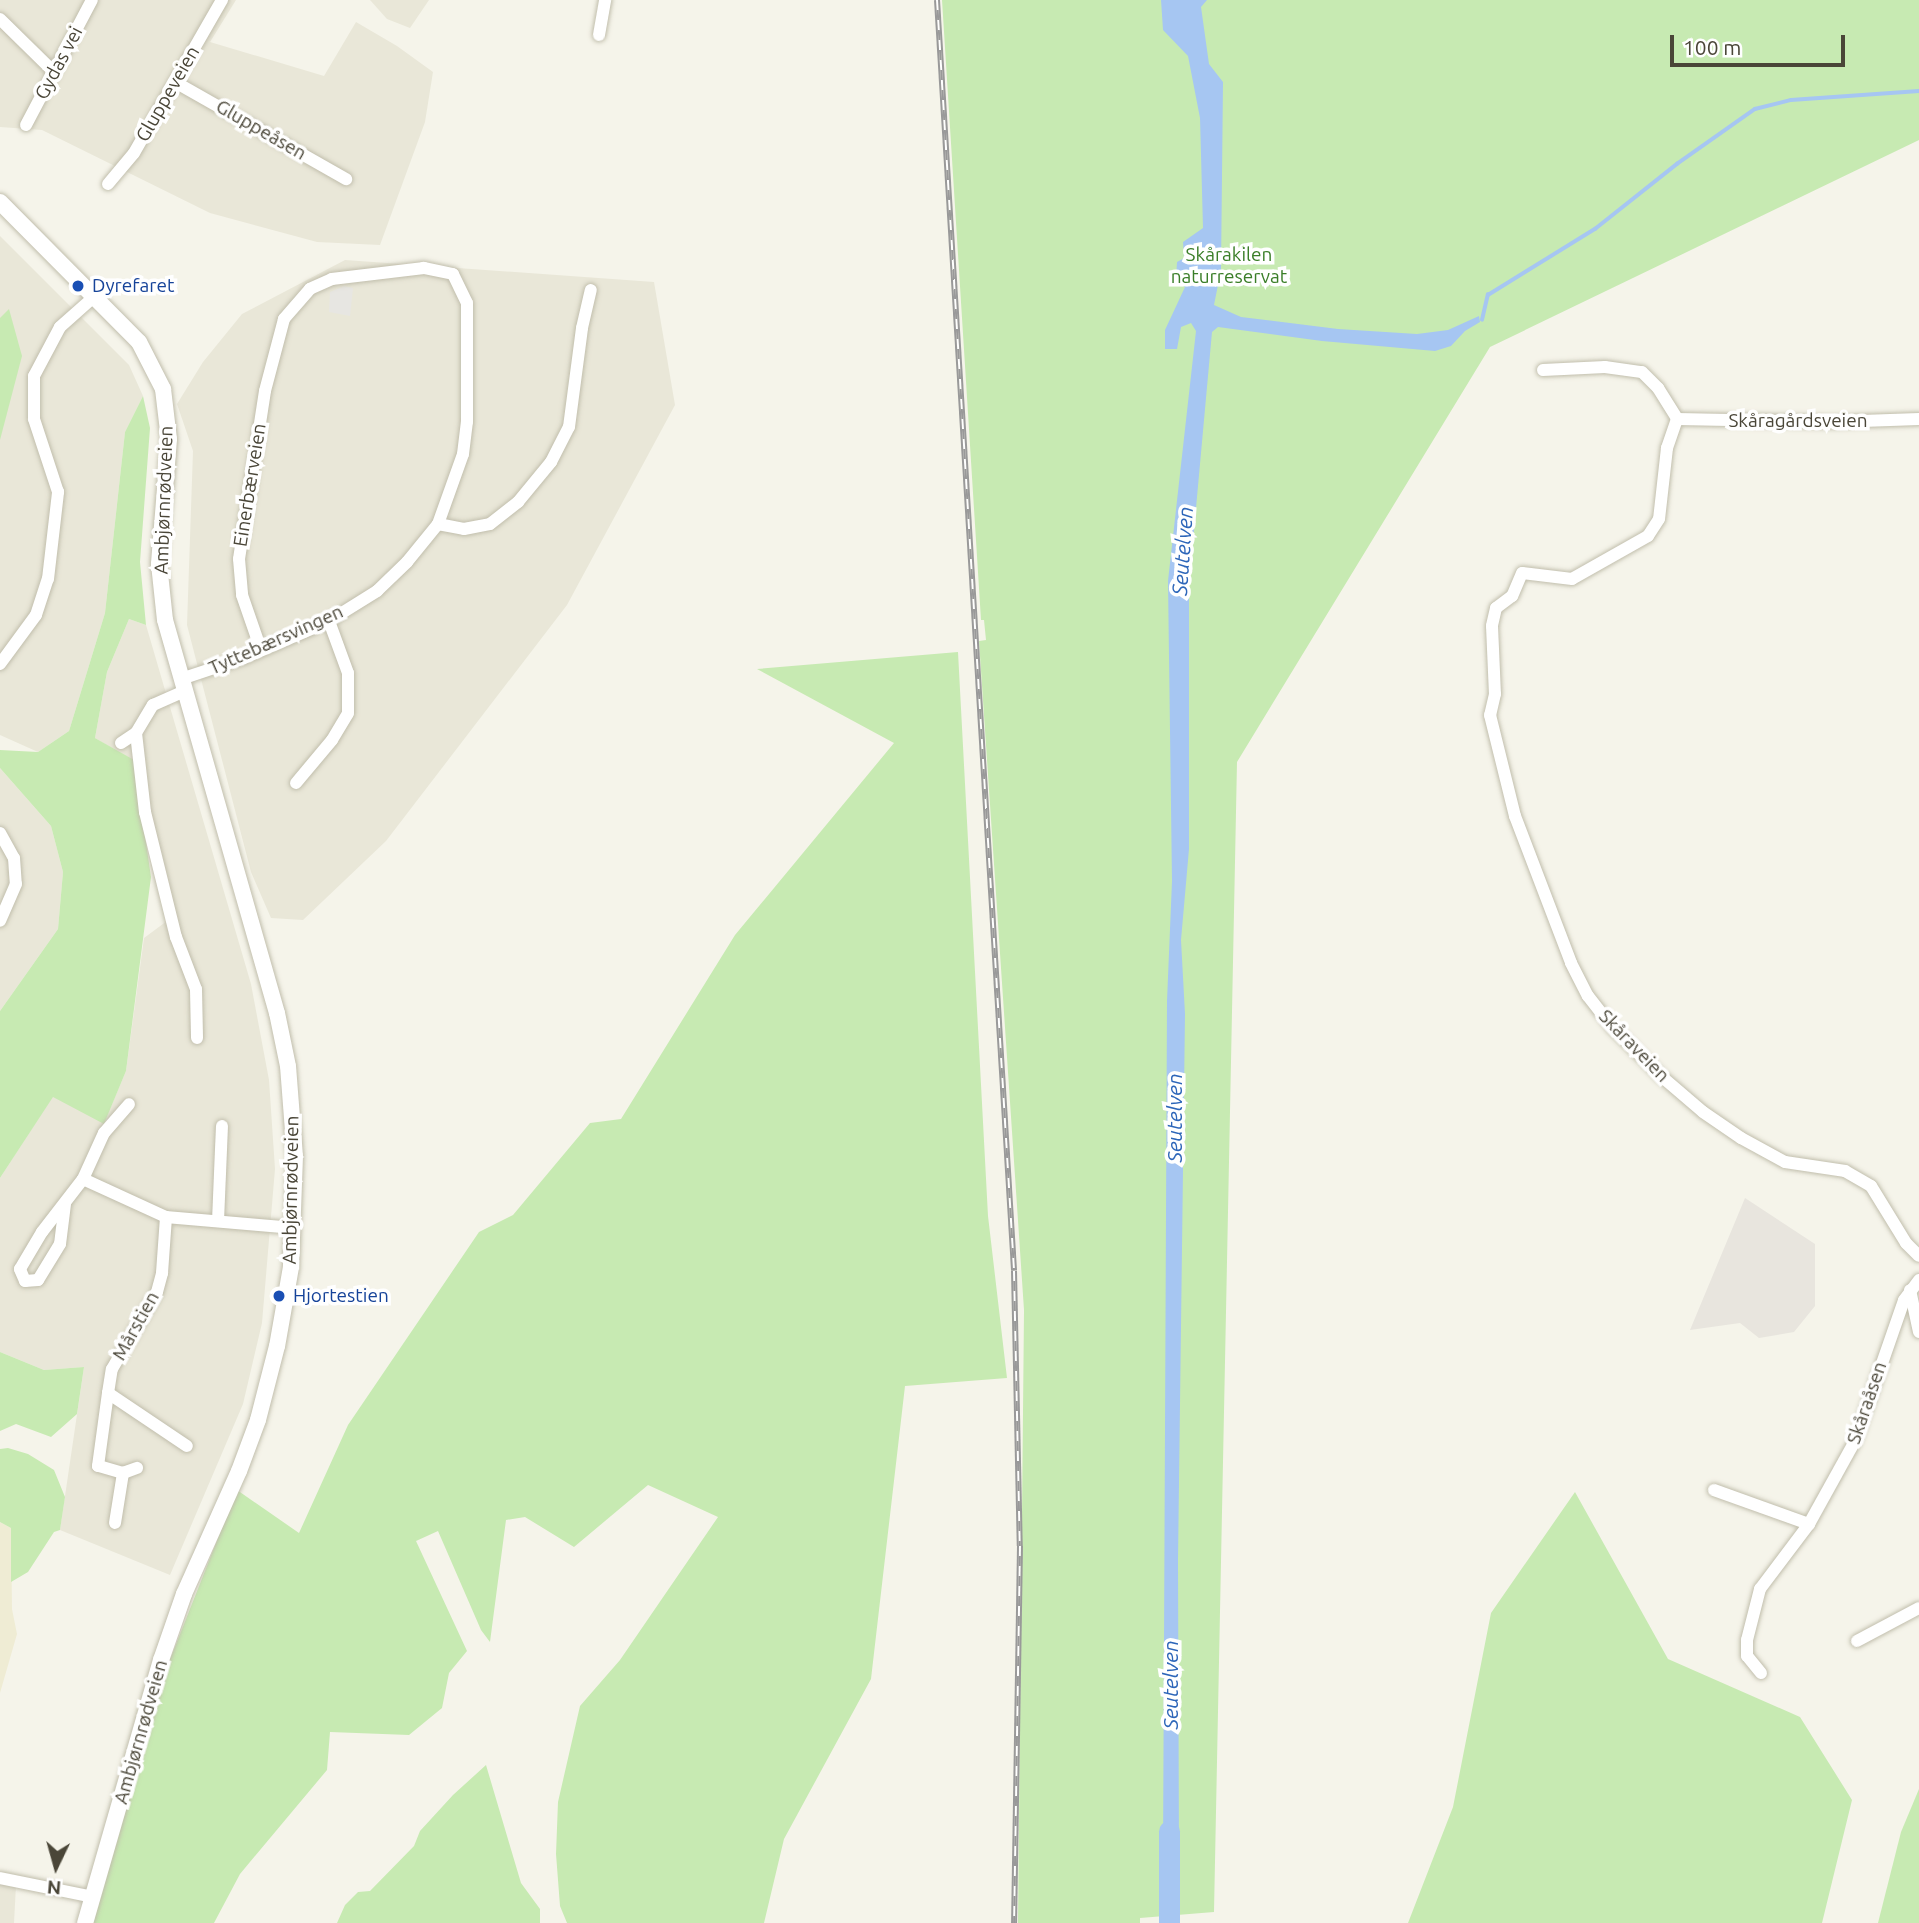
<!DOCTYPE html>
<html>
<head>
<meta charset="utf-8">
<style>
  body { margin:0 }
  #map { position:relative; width:1919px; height:1923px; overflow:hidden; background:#f5f4ea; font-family:Ubuntu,sans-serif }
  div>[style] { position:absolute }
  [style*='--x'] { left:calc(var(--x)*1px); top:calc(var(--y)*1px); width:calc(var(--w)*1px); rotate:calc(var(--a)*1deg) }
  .residential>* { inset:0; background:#e9e7d8 }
  .industrial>* { inset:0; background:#e8e5de }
  .education>* { inset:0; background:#efecd4 }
  .green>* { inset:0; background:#c7eab2 }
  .parking>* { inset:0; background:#e7e6e2 }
  .water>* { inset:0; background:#a6c6f2 }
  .stream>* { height:3.5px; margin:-1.75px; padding:0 1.75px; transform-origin:1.75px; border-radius:1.75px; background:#a6c6f2 }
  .river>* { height:21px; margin:-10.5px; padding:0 10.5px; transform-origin:10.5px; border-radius:10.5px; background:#a6c6f2 }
  .roads { filter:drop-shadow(0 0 2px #c1beac) drop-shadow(0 0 2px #c1beac) }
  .minor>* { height:12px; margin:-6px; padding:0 6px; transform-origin:6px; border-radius:6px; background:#fff }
  .tertiary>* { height:16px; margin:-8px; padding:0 8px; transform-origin:8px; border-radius:8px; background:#fff }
  .rail>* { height:6px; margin-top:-3px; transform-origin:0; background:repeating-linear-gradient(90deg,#fff 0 10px,#999 0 20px); box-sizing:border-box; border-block:2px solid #999 }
  .dots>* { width:19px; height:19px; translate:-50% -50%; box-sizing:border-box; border:4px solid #fff; border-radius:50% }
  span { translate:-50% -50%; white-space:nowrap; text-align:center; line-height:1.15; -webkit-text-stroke:7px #fff; paint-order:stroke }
  .street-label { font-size:19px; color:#4a4638 }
  .park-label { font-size:19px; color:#3a7e28 }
  .transit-label { font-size:19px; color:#164399 }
  .left { translate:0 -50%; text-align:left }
  .water-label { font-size:21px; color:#2d66b9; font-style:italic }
  .north { position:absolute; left:21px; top:1832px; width:70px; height:70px; -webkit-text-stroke:5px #fff; paint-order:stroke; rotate:185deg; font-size:19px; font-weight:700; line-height:28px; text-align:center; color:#4a4638 }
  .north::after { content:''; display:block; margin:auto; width:24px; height:32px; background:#4a4638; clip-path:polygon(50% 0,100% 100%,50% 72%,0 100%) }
  .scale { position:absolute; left:1670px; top:35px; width:175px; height:32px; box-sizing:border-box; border:4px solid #4a4638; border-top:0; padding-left:9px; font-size:21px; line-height:24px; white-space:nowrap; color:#4a4638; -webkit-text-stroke:5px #fff; paint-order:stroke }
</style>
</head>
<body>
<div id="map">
  <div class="residential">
    <i style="clip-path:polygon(0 0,236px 0,210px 42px,324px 76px,356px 22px,397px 46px,433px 72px,425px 122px,380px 245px,317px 242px,210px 213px,42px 130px,0 127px)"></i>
    <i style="clip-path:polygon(370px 0,429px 0,410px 28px,387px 19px)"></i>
    <i style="clip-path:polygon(0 236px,129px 365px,143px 396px,125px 432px,105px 613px,69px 731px,38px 752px,0 735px)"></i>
    <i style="clip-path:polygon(345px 260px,654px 282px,675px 405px,567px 605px,386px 841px,303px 920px,271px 918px,251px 872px,187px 625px,193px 451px,177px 404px,203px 362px,242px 314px)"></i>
    <i style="clip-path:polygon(129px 619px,146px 625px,251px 984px,269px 1080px,275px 1169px,262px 1323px,243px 1404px,170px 1575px,60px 1530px,84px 1367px,44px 1370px,0 1352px,0 1178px,53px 1096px,104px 1123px,126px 1071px,144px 938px,167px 921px,134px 761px,95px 738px,107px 672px)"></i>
    <i style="clip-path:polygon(0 768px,51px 826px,63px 872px,58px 929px,0 1011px)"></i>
    <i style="clip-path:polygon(0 1884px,16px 1885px,14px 1923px,0 1923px)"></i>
  </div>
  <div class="industrial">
    <i style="clip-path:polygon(1745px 1198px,1815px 1244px,1815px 1306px,1794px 1332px,1759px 1338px,1740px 1323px,1690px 1330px)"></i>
  </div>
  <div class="education">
    <i style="clip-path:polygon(0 1522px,11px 1528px,12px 1609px,17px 1634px,0 1693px)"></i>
  </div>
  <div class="green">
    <i style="clip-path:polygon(942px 0,1919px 0,1919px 140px,1490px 347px,1237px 762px,1214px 1912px,1140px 1918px,1140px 1923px,1018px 1923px,1024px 1310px,979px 641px,986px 640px,984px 620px,981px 620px)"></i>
    <i style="clip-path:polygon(9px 309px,22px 356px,0 440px,0 318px)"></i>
    <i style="clip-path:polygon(143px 396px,150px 428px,140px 562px,146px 625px,129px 619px,107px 672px,95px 738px,134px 760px,151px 877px,126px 1071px,104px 1124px,53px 1097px,0 1178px,0 1011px,58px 929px,63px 872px,51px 826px,0 768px,0 750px,38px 752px,69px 731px,105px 613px,125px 432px)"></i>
    <i style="clip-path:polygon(958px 652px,988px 1216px,1007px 1378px,905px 1386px,871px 1679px,784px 1839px,764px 1923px,567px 1923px,560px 1906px,556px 1854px,558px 1802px,580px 1706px,620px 1660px,718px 1517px,648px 1485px,574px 1547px,525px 1517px,506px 1520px,490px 1642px,481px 1630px,438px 1531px,416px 1541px,467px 1651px,449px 1673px,442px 1708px,409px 1735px,330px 1732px,327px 1770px,240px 1874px,214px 1923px,91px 1923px,152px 1705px,237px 1490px,299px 1533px,348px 1425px,479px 1232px,513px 1215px,590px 1123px,621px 1119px,735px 935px,894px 743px,757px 669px)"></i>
    <i style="clip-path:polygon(0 1352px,44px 1370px,84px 1367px,77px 1414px,51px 1437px,16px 1424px,0 1431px)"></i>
    <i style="clip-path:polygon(8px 1448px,28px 1454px,54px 1470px,65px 1497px,60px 1530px,54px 1532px,28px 1572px,11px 1582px,11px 1528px,0 1522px,0 1449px)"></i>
    <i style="clip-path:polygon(1575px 1492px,1668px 1659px,1800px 1717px,1852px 1800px,1822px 1923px,1408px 1923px,1453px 1807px,1491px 1613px)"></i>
    <i style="clip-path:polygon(486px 1765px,521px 1883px,540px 1909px,540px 1923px,337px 1923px,345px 1905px,358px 1892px,370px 1891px,414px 1846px,420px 1831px,453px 1795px)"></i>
    <i style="clip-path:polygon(1919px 1789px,1919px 1923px,1878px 1923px,1901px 1832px)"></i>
  </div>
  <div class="parking">
    <i style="clip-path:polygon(344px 286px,353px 288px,350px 316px,329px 312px,330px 292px)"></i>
  </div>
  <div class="water">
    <i style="clip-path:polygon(1161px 0,1207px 0,1201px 7px,1209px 64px,1223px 82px,1221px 270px,1214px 305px,1241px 317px,1338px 329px,1417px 334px,1448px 330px,1479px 316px,1480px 322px,1465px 331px,1451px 346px,1435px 351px,1322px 341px,1218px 327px,1212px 332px,1189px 585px,1189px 849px,1181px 940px,1185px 1014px,1178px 1561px,1179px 1859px,1163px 1857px,1167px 1001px,1172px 881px,1168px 581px,1196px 331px,1191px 323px,1181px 327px,1177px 349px,1165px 349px,1165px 330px,1185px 287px,1176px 279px,1177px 262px,1184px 258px,1183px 242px,1203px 228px,1200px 118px,1188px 56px,1163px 30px)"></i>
  </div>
  <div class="stream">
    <i style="--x:1482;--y:320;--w:26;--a:-77"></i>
    <i style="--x:1488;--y:295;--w:126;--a:-31.7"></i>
    <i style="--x:1595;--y:229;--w:105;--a:-38.4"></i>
    <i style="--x:1677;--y:164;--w:95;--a:-35.2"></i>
    <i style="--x:1755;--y:109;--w:37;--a:-14"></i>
    <i style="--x:1791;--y:100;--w:128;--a:-4"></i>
  </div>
  <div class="river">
    <i style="--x:1169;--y:1831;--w:92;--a:90"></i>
  </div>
  <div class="roads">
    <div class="minor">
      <i style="--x:0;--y:19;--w:76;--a:44.5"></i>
      <i style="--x:599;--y:35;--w:36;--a:-80"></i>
      <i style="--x:175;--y:82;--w:197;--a:29.6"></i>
      <i style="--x:26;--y:125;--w:141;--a:-62.2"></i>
      <i style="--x:108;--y:184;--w:40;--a:-50"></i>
      <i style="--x:134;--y:153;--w:177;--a:-60.1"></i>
      <i style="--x:1543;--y:370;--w:62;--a:-2.8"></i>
      <i style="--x:1605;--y:367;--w:37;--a:8"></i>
      <i style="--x:1642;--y:372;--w:23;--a:45"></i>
      <i style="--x:1658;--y:388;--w:36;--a:58"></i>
      <i style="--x:1919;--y:419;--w:86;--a:178"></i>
      <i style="--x:1833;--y:422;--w:156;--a:-178.9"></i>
      <i style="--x:1677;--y:419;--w:31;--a:109"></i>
      <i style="--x:1667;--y:448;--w:71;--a:96.4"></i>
      <i style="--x:1659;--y:519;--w:20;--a:123"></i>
      <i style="--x:1648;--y:536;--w:87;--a:150.5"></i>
      <i style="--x:1572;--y:579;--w:50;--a:-173.2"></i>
      <i style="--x:1522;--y:573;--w:25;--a:113"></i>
      <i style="--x:1512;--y:596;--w:20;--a:143"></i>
      <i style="--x:1496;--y:608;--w:18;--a:103"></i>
      <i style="--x:1492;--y:626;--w:68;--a:87.5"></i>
      <i style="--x:1495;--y:694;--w:22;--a:103"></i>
      <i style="--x:1490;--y:715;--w:104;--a:76.1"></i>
      <i style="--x:1515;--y:816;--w:157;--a:69.1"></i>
      <i style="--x:1571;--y:963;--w:37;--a:63"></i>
      <i style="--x:1588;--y:996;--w:39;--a:52"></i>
      <i style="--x:1612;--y:1027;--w:69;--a:45"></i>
      <i style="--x:1661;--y:1076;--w:55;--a:40.6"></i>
      <i style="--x:1703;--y:1112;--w:46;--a:34.4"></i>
      <i style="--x:1741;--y:1138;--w:50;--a:28.6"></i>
      <i style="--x:1785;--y:1162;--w:61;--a:8.5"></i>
      <i style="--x:1845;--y:1171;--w:30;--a:30"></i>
      <i style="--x:1871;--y:1186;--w:67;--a:58.4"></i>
      <i style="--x:1906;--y:1243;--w:18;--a:45"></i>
      <i style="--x:438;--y:524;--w:26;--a:11"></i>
      <i style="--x:464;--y:529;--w:26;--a:-11"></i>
      <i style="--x:490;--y:524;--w:36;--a:-38"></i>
      <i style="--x:518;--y:502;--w:52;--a:-50.5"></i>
      <i style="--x:551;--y:462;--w:39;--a:-63"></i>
      <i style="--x:569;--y:427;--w:100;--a:-82.5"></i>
      <i style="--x:582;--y:328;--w:39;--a:-77"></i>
      <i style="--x:0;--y:664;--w:61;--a:-53.7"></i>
      <i style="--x:36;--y:615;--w:38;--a:-72"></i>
      <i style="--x:48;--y:579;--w:88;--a:-83.4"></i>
      <i style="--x:58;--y:492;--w:77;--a:-108.2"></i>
      <i style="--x:34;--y:419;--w:43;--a:-90"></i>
      <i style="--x:34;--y:376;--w:55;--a:-62"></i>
      <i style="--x:60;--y:327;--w:48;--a:-41.6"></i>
      <i style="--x:181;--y:679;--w:66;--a:-18.4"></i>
      <i style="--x:244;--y:658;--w:93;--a:-23.5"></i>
      <i style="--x:329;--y:621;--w:57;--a:-32"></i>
      <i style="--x:377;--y:591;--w:42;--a:-44"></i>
      <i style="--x:407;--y:562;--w:49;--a:-50.8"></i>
      <i style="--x:438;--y:524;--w:74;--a:-70.3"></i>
      <i style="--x:463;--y:454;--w:32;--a:-83"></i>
      <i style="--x:467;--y:422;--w:119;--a:-90"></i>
      <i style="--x:467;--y:303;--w:32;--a:-116"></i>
      <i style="--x:453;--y:274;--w:30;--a:-168"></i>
      <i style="--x:424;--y:268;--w:93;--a:173.2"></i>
      <i style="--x:332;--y:279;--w:24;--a:156"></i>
      <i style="--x:310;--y:289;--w:40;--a:131"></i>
      <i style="--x:284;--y:319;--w:74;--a:104.8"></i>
      <i style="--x:265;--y:391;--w:170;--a:98.8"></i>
      <i style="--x:239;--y:559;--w:36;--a:85"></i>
      <i style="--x:242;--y:595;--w:58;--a:70.9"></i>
      <i style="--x:136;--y:733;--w:80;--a:83.5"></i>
      <i style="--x:145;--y:812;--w:129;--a:76.1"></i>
      <i style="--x:176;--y:937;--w:56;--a:69"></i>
      <i style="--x:196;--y:989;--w:49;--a:88.8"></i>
      <i style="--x:121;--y:743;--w:18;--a:-34"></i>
      <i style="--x:136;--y:733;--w:33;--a:-59"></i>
      <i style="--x:153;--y:705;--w:34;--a:-24"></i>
      <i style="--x:296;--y:783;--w:56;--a:-50.1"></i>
      <i style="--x:332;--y:740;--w:31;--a:-59"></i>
      <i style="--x:348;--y:713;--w:40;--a:-90"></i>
      <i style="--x:348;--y:673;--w:55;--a:-110.1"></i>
      <i style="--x:0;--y:833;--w:29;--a:61"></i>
      <i style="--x:14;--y:858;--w:26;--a:86"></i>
      <i style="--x:16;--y:884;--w:40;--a:113.4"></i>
      <i style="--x:83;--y:1179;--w:51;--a:-65.5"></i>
      <i style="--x:104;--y:1133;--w:38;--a:-49"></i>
      <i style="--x:65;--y:1204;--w:40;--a:97.1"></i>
      <i style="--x:60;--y:1244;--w:42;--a:121.4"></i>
      <i style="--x:38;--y:1280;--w:13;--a:176"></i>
      <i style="--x:25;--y:1281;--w:13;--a:-113"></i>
      <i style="--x:20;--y:1269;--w:43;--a:-59.3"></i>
      <i style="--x:42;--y:1232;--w:67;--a:-52.3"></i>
      <i style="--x:83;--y:1179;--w:91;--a:24.6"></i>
      <i style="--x:166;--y:1217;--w:128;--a:4.9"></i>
      <i style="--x:218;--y:1221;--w:95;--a:-87.6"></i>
      <i style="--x:1910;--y:1290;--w:43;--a:77.9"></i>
      <i style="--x:108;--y:1393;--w:95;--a:33.9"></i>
      <i style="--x:123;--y:1473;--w:15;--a:-20"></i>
      <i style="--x:1714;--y:1490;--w:101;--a:19.7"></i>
      <i style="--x:115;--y:1523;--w:51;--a:-80.9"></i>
      <i style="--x:123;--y:1473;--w:26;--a:-164"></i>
      <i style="--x:98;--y:1466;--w:74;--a:-82.2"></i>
      <i style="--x:108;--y:1393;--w:24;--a:-81"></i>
      <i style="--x:112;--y:1369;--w:89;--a:-59.7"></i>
      <i style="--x:157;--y:1292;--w:20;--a:-75"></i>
      <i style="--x:162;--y:1273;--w:56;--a:-85.9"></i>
      <i style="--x:1857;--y:1641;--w:70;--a:-28"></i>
      <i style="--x:1761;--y:1673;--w:22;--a:-129"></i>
      <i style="--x:1747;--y:1656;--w:16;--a:-90"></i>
      <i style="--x:1747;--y:1640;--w:53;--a:-75.7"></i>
      <i style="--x:1760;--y:1589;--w:81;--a:-53"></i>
      <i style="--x:1809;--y:1524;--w:95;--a:-61"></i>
      <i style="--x:1855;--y:1441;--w:149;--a:-70.8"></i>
      <i style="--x:1904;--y:1300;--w:25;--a:-53"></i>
      <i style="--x:0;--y:1878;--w:95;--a:11.5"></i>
    </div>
    <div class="tertiary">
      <i style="--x:0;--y:202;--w:197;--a:45.2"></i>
      <i style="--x:139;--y:342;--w:53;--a:62.9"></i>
      <i style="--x:163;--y:389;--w:50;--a:83.2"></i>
      <i style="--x:169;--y:439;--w:125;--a:94.6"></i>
      <i style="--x:159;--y:564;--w:56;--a:83.9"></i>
      <i style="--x:165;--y:620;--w:409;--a:74.1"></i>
      <i style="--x:277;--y:1013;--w:54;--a:78.3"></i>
      <i style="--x:288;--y:1066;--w:90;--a:85.6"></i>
      <i style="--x:295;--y:1156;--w:111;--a:92.1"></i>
      <i style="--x:291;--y:1267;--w:80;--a:100"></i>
      <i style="--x:277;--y:1346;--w:76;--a:104.4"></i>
      <i style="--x:258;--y:1420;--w:54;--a:110.4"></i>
      <i style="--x:239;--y:1471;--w:135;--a:114.1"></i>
      <i style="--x:184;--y:1594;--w:70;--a:109.2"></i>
      <i style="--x:161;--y:1660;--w:274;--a:106.1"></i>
    </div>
  </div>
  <div class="rail">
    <i style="--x:937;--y:0;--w:1273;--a:86.53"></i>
    <i style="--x:1014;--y:1271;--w:275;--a:88.8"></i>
    <i style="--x:1020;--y:1546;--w:377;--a:90.9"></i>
  </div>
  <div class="dots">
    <i style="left:78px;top:286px;background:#1a4fb4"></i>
    <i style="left:279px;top:1296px;background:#1a4fb4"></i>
  </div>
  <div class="street-label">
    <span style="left:59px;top:63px;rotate:-62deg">Gydas vei</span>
    <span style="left:168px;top:94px;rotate:-60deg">Gluppeveien</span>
    <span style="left:261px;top:130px;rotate:30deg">Gluppeåsen</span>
    <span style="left:1798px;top:421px">Skåragårdsveien</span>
    <span style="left:250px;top:485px;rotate:-81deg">Einerbærveien</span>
    <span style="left:164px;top:500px;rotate:-88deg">Ambjørnrødveien</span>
    <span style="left:276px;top:640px;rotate:-24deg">Tyttebærsvingen</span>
    <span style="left:1634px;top:1046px;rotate:46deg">Skåraveien</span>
    <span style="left:291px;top:1190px;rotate:-89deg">Ambjørnrødveien</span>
    <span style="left:136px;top:1326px;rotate:-61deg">Mårstien</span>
    <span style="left:1867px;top:1403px;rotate:-71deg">Skåraåsen</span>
    <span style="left:141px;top:1732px;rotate:-74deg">Ambjørnrødveien</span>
  </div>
  <div class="park-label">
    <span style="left:1229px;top:266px">Skårakilen<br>naturreservat</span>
  </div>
  <div class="transit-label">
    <span class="left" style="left:92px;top:286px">Dyrefaret</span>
    <span class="left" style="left:293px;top:1296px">Hjortestien</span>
  </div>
  <div class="water-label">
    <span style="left:1182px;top:551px;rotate:-86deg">Seutelven</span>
    <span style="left:1174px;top:1118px;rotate:-90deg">Seutelven</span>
    <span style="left:1170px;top:1685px;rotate:-90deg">Seutelven</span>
  </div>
  <div class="north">N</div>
  <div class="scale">100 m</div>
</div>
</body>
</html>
